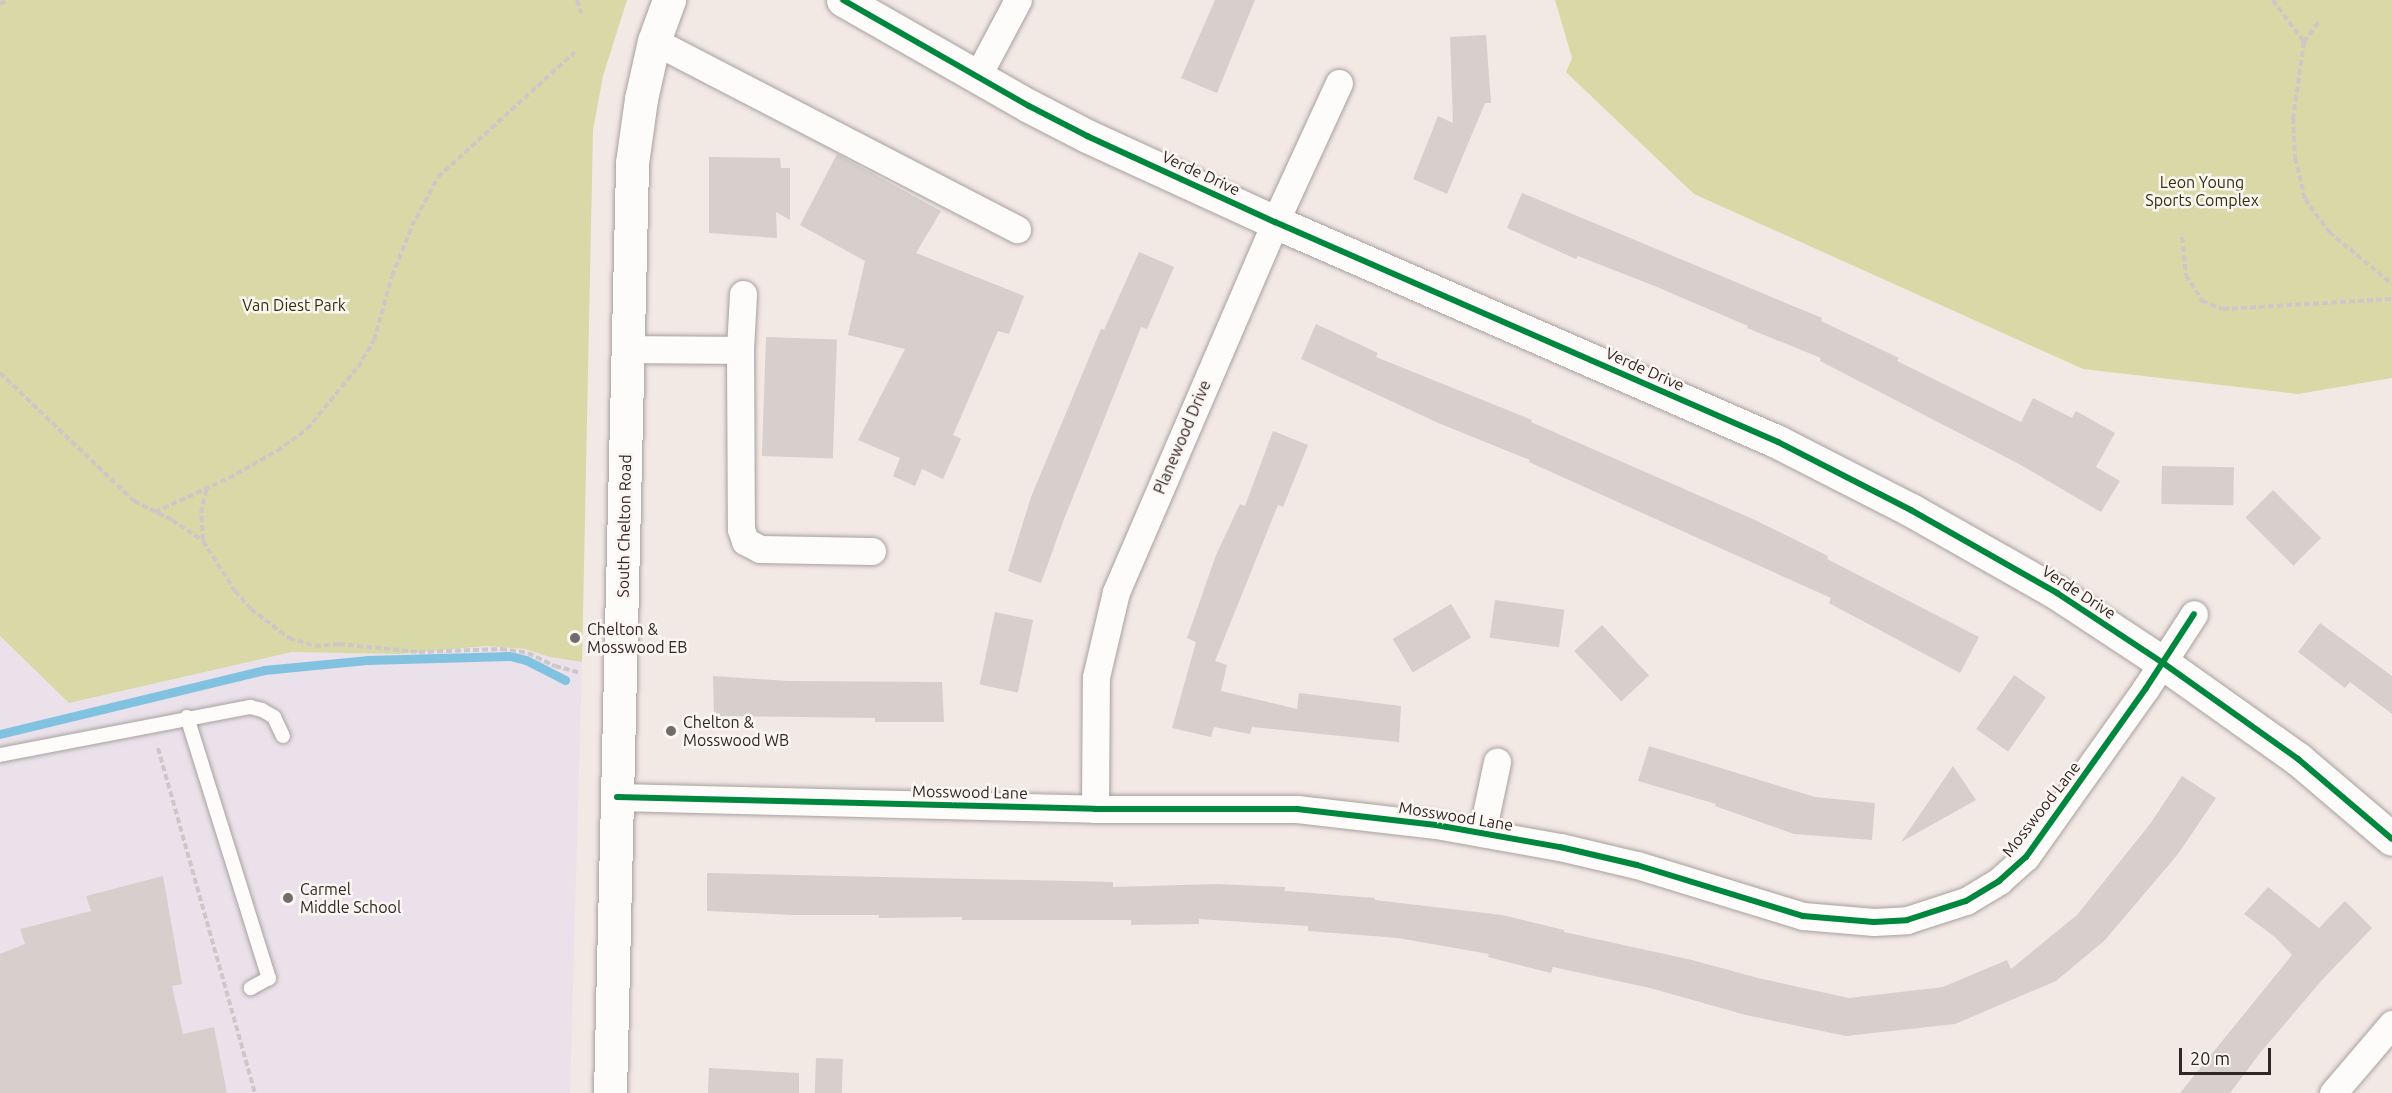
<!DOCTYPE html>
<html>
<head>
<meta charset="utf-8">
<style>
  body { margin:0 }
  #map { position:relative; width:2392px; height:1093px; overflow:hidden; background:#f2e8e4; font-family:Ubuntu,sans-serif }
  div>[style] { position:absolute }
  [style*='--x'] { left:calc(var(--x)*1px); top:calc(var(--y)*1px); width:calc(var(--w)*1px); rotate:calc(var(--a)*1deg) }
  .education>* { inset:0; background:#ebe1eb }
  .green>* { inset:0; background:#d9d8a7 }
  .stream>* { height:9px; margin:-4.5px; padding:0 4.5px; transform-origin:4.5px; border-radius:4.5px; background:#81c2e0 }
  .building>* { inset:0; background:#d7cfcc; transform-origin:0 0 }
  .path>* { height:4px; margin-top:-2px; transform-origin:0; background:repeating-linear-gradient(90deg,#ccc8c7 0 6px,transparent 0 9px) }
  .roads { filter:drop-shadow(0 0 2px #a8a19e) drop-shadow(0 0 2px #a8a19e) }
  .service>* { height:14px; margin:-7px; padding:0 7px; transform-origin:7px; border-radius:7px; background:#fdfcfb }
  .minor>* { height:27px; margin:-13.5px; padding:0 13.5px; transform-origin:13.5px; border-radius:13.5px; background:#fdfcfb }
  .tertiary>* { height:33px; margin:-16.5px; padding:0 16.5px; transform-origin:16.5px; border-radius:16.5px; background:#fdfcfb }
  .secondary>* { height:33px; margin:-16.5px; padding:0 16.5px; transform-origin:16.5px; border-radius:16.5px; background:#fdfcfb }
  .cycleway>* { height:6px; margin:-3px; padding:0 3px; transform-origin:3px; border-radius:3px; background:#00873e }
  .dots>* { width:16px; height:16px; translate:-50% -50%; box-sizing:border-box; border:3px solid #fdf5f2; border-radius:50% }
  span { translate:-50% -50%; white-space:nowrap; text-align:center; line-height:1.15; -webkit-text-stroke:5px #fdf5f2; paint-order:stroke }
  .street-label { font-size:16px; color:#2f2825 }
  .park-label { font-size:16px; color:#30320b }
  .poi-label { font-size:16px; color:#2f2825 }
  .left { translate:0 -50%; text-align:left }
  .scale { position:absolute; left:2179px; top:1048px; width:92px; height:27px; box-sizing:border-box; border:3px solid #2f2825; border-top:0; padding-left:8px; font-size:18px; line-height:21px; white-space:nowrap; color:#2f2825; -webkit-text-stroke:4px #fdf5f2; paint-order:stroke }
</style>
</head>
<body>
<div id="map">
  <div class="education">
    <i style="clip-path:polygon(0 636px,69px 703px,292px 652px,400px 654px,486px 646px,525px 649px,550px 657px,582px 662px,570px 1093px,0 1093px)"></i>
  </div>
  <div class="green">
    <i style="clip-path:polygon(0 0,627px 0,603px 76px,593px 130px,582px 662px,550px 657px,525px 649px,486px 646px,400px 654px,292px 652px,69px 703px,0 636px)"></i>
    <i style="clip-path:polygon(1555px 0,2392px 0,2392px 378px,2298px 394px,2083px 369px,1694px 194px,1566px 72px,1572px 58px)"></i>
  </div>
  <div class="stream">
    <i style="--x:0;--y:734;--w:272;--a:-13.6"></i>
    <i style="--x:264;--y:670;--w:103;--a:-5.5"></i>
    <i style="--x:367;--y:660;--w:143;--a:-1.6"></i>
    <i style="--x:510;--y:656;--w:16;--a:14"></i>
    <i style="--x:526;--y:660;--w:44;--a:27.1"></i>
  </div>
  <div class="building">
    <i style="clip-path:polygon(1215px 0,1255px 0,1217px 93px,1181px 78px)"></i>
    <i style="clip-path:polygon(1486px 35px,1491px 103px,1485px 103px,1447px 194px,1413px 179px,1438px 116px,1453px 123px,1450px 37px)"></i>
    <i style="clip-path:polygon(837px 154px,941px 211px,916px 253px,1024px 296px,1009px 334px,998px 331px,953px 435px,961px 439px,943px 479px,922px 469px,915px 486px,893px 476px,900px 458px,858px 440px,905px 349px,848px 335px,865px 261px,800px 225px)"></i>
    <i style="clip-path:polygon(709px 157px,780px 158px,781px 168px,790px 168px,790px 220px,776px 212px,777px 238px,709px 233px)"></i>
    <i style="clip-path:polygon(1522px 193px,1822px 318px,1821px 321px,1899px 358px,1897px 361px,2021px 422px,2033px 398px,2072px 418px,2076px 411px,2115px 433px,2096px 467px,2120px 481px,2101px 512px,2019px 464px,1820px 361px,1821px 358px,1747px 328px,1748px 326px,1657px 287px,1578px 256px,1576px 259px,1507px 228px)"></i>
    <i style="clip-path:polygon(1139px 252px,1174px 267px,1147px 329px,1141px 327px,1064px 519px,1041px 583px,1008px 571px,1031px 497px,1101px 329px,1104px 330px)"></i>
    <i style="clip-path:polygon(1316px 324px,1378px 353px,1376px 357px,1532px 420px,1531px 422px,1755px 520px,1828px 556px,1827px 559px,1979px 637px,1960px 673px,1829px 603px,1831px 598px,1529px 462px,1530px 460px,1436px 422px,1301px 359px)"></i>
    <i style="left:766px;top:337px;width:71px;height:119px;rotate:2deg"></i>
    <i style="clip-path:polygon(1273px 431px,1308px 445px,1283px 507px,1278px 505px,1215px 661px,1227px 665px,1221px 691px,1297px 709px,1299px 693px,1401px 706px,1399px 742px,1252px 727px,1250px 734px,1214px 727px,1211px 737px,1172px 728px,1196px 642px,1187px 638px,1216px 555px,1240px 504px,1245px 506px)"></i>
    <i style="left:2162px;top:466px;width:72px;height:38px;rotate:1deg"></i>
    <i style="left:2273px;top:490px;width:68px;height:39px;rotate:45deg"></i>
    <i style="left:1495px;top:600px;width:70px;height:38px;rotate:8deg"></i>
    <i style="left:1451px;top:604px;width:39px;height:68px;rotate:59deg"></i>
    <i style="left:995px;top:612px;width:39px;height:74px;rotate:12deg"></i>
    <i style="clip-path:polygon(2320px 623px,2392px 676px,2392px 714px,2350px 682px,2345px 688px,2298px 652px)"></i>
    <i style="left:1602px;top:625px;width:69px;height:38px;rotate:47deg"></i>
    <i style="left:2014px;top:675px;width:39px;height:66px;rotate:35deg"></i>
    <i style="clip-path:polygon(713px 676px,788px 681px,942px 682px,944px 722px,875px 722px,875px 718px,714px 716px)"></i>
    <i style="clip-path:polygon(1649px 746px,1815px 797px,1875px 803px,1872px 840px,1794px 834px,1715px 806px,1716px 804px,1638px 781px)"></i>
    <i style="clip-path:polygon(1953px 766px,1976px 800px,1901px 842px)"></i>
    <i style="clip-path:polygon(2182px 776px,2216px 798px,2178px 854px,2105px 940px,2056px 981px,1955px 1024px,1846px 1036px,1746px 1015px,1650px 988px,1553px 967px,1551px 973px,1488px 957px,1489px 954px,1398px 938px,1308px 931px,1308px 926px,1199px 919px,1199px 924px,1131px 925px,1131px 920px,962px 920px,962px 917px,879px 918px,879px 915px,794px 915px,707px 911px,707px 873px,1113px 882px,1113px 887px,1216px 884px,1285px 887px,1285px 891px,1375px 898px,1375px 900px,1502px 915px,1564px 930px,1564px 932px,1692px 960px,1758px 978px,1849px 998px,1943px 987px,2007px 960px,2011px 969px,2077px 915px,2150px 824px)"></i>
    <i style="clip-path:polygon(163px 876px,182px 984px,172px 986px,183px 1034px,214px 1027px,227px 1093px,0 1093px,0 954px,25px 944px,20px 929px,91px 911px,86px 896px)"></i>
    <i style="clip-path:polygon(2268px 887px,2319px 928px,2345px 901px,2372px 928px,2322px 980px,2260px 1053px,2230px 1093px,2180px 1093px,2292px 955px,2275px 937px,2244px 914px)"></i>
    <i style="left:816px;top:1058px;width:27px;height:35px;rotate:2deg"></i>
    <i style="clip-path:polygon(709px 1068px,799px 1073px,799px 1093px,708px 1093px)"></i>
  </div>
  <div class="path">
    <i style="--x:577;--y:0;--w:14;--a:73"></i>
    <i style="--x:2273;--y:0;--w:52;--a:53.6"></i>
    <i style="--x:2304;--y:42;--w:77;--a:98.2"></i>
    <i style="--x:2293;--y:118;--w:40;--a:87.1"></i>
    <i style="--x:2295;--y:158;--w:42;--a:76.3"></i>
    <i style="--x:2305;--y:199;--w:41;--a:54"></i>
    <i style="--x:2329;--y:232;--w:82;--a:39.5"></i>
    <i style="--x:0;--y:4;--w:9;--a:-27"></i>
    <i style="--x:2304;--y:42;--w:24;--a:-54"></i>
    <i style="--x:2182;--y:237;--w:38;--a:84"></i>
    <i style="--x:2186;--y:275;--w:31;--a:58"></i>
    <i style="--x:2202;--y:301;--w:22;--a:21"></i>
    <i style="--x:2223;--y:309;--w:169;--a:-3.4"></i>
    <i style="--x:0;--y:373;--w:185;--a:43.7"></i>
    <i style="--x:134;--y:501;--w:42;--a:26.6"></i>
    <i style="--x:172;--y:520;--w:37;--a:34"></i>
    <i style="--x:203;--y:541;--w:59;--a:57.4"></i>
    <i style="--x:235;--y:591;--w:24;--a:48"></i>
    <i style="--x:251;--y:609;--w:48;--a:37.3"></i>
    <i style="--x:289;--y:638;--w:27;--a:17"></i>
    <i style="--x:315;--y:646;--w:24;--a:-5"></i>
    <i style="--x:339;--y:644;--w:80;--a:5.7"></i>
    <i style="--x:419;--y:652;--w:82;--a:-2.1"></i>
    <i style="--x:501;--y:649;--w:27;--a:8"></i>
    <i style="--x:528;--y:653;--w:30;--a:26"></i>
    <i style="--x:555;--y:666;--w:24;--a:15"></i>
    <i style="--x:155;--y:512;--w:81;--a:-24.7"></i>
    <i style="--x:229;--y:478;--w:55;--a:-29.4"></i>
    <i style="--x:277;--y:451;--w:37;--a:-36"></i>
    <i style="--x:307;--y:429;--w:80;--a:-50.6"></i>
    <i style="--x:358;--y:367;--w:31;--a:-59"></i>
    <i style="--x:374;--y:340;--w:66;--a:-74.3"></i>
    <i style="--x:392;--y:276;--w:54;--a:-68.2"></i>
    <i style="--x:412;--y:226;--w:55;--a:-62"></i>
    <i style="--x:438;--y:177;--w:185;--a:-42.4"></i>
    <i style="--x:203;--y:540;--w:27;--a:-94"></i>
    <i style="--x:201;--y:513;--w:26;--a:-77"></i>
    <i style="--x:158;--y:748;--w:358;--a:74.3"></i>
  </div>
  <div class="roads">
    <div class="service">
      <i style="--x:187;--y:717;--w:274;--a:72.6"></i>
      <i style="--x:269;--y:978;--w:21;--a:151"></i>
      <i style="--x:0;--y:755;--w:255;--a:-10.9"></i>
      <i style="--x:250;--y:707;--w:12;--a:14"></i>
      <i style="--x:262;--y:710;--w:14;--a:30"></i>
      <i style="--x:274;--y:717;--w:21;--a:65"></i>
    </div>
    <div class="minor">
      <i style="--x:654;--y:41;--w:409;--a:27.4"></i>
      <i style="--x:977;--y:77;--w:87;--a:-62"></i>
      <i style="--x:743;--y:294;--w:56;--a:93.1"></i>
      <i style="--x:740;--y:350;--w:179;--a:89.7"></i>
      <i style="--x:741;--y:529;--w:13;--a:72"></i>
      <i style="--x:745;--y:541;--w:17;--a:28"></i>
      <i style="--x:760;--y:549;--w:112;--a:1"></i>
      <i style="--x:628;--y:349;--w:112;--a:0.5"></i>
      <i style="--x:617;--y:797;--w:478;--a:1.4"></i>
      <i style="--x:1095;--y:809;--w:202;--a:0"></i>
      <i style="--x:1297;--y:809;--w:140;--a:6.6"></i>
      <i style="--x:1436;--y:825;--w:126;--a:10.1"></i>
      <i style="--x:1560;--y:847;--w:79;--a:13.2"></i>
      <i style="--x:1637;--y:865;--w:174;--a:17.1"></i>
      <i style="--x:1803;--y:916;--w:71;--a:4.8"></i>
      <i style="--x:1874;--y:922;--w:33;--a:-3"></i>
      <i style="--x:1907;--y:920;--w:62;--a:-17.9"></i>
      <i style="--x:1966;--y:901;--w:39;--a:-31"></i>
      <i style="--x:1999;--y:881;--w:36;--a:-42"></i>
      <i style="--x:2026;--y:857;--w:207;--a:-54.6"></i>
      <i style="--x:2146;--y:688;--w:88;--a:-57"></i>
      <i style="--x:1095;--y:809;--w:132;--a:-89.6"></i>
      <i style="--x:1096;--y:677;--w:87;--a:-76.8"></i>
      <i style="--x:1116;--y:592;--w:403;--a:-66.7"></i>
      <i style="--x:1275;--y:222;--w:153;--a:-65.3"></i>
      <i style="--x:1482;--y:833;--w:73;--a:-78.1"></i>
      <i style="--x:2333;--y:1093;--w:91;--a:-49.5"></i>
    </div>
    <div class="tertiary">
      <i style="--x:843;--y:0;--w:214;--a:29.7"></i>
      <i style="--x:1029;--y:106;--w:65;--a:27.3"></i>
      <i style="--x:1087;--y:136;--w:207;--a:24.6"></i>
      <i style="--x:1275;--y:222;--w:549;--a:23.62"></i>
      <i style="--x:1778;--y:442;--w:149;--a:27.1"></i>
      <i style="--x:1911;--y:510;--w:168;--a:29.6"></i>
      <i style="--x:2057;--y:593;--w:127;--a:33.4"></i>
      <i style="--x:2163;--y:663;--w:166;--a:35.4"></i>
      <i style="--x:2298;--y:759;--w:123;--a:40.4"></i>
    </div>
    <div class="secondary">
      <i style="--x:610;--y:1093;--w:930;--a:-88.64"></i>
      <i style="--x:632;--y:163;--w:65;--a:-82"></i>
      <i style="--x:641;--y:99;--w:59;--a:-77.4"></i>
      <i style="--x:654;--y:41;--w:44;--a:-69.9"></i>
    </div>
  </div>
  <div class="cycleway">
    <i style="--x:843;--y:0;--w:214;--a:29.7"></i>
    <i style="--x:1029;--y:106;--w:65;--a:27.3"></i>
    <i style="--x:1087;--y:136;--w:207;--a:24.6"></i>
    <i style="--x:1275;--y:222;--w:549;--a:23.62"></i>
    <i style="--x:1778;--y:442;--w:149;--a:27.1"></i>
    <i style="--x:1911;--y:510;--w:168;--a:29.6"></i>
    <i style="--x:2057;--y:593;--w:127;--a:33.4"></i>
    <i style="--x:2163;--y:663;--w:166;--a:35.4"></i>
    <i style="--x:2298;--y:759;--w:123;--a:40.4"></i>
    <i style="--x:617;--y:797;--w:478;--a:1.4"></i>
    <i style="--x:1095;--y:809;--w:202;--a:0"></i>
    <i style="--x:1297;--y:809;--w:140;--a:6.6"></i>
    <i style="--x:1436;--y:825;--w:126;--a:10.1"></i>
    <i style="--x:1560;--y:847;--w:79;--a:13.2"></i>
    <i style="--x:1637;--y:865;--w:174;--a:17.1"></i>
    <i style="--x:1803;--y:916;--w:71;--a:4.8"></i>
    <i style="--x:1874;--y:922;--w:33;--a:-3"></i>
    <i style="--x:1907;--y:920;--w:62;--a:-17.9"></i>
    <i style="--x:1966;--y:901;--w:39;--a:-31"></i>
    <i style="--x:1999;--y:881;--w:36;--a:-42"></i>
    <i style="--x:2026;--y:857;--w:207;--a:-54.6"></i>
    <i style="--x:2146;--y:688;--w:88;--a:-57"></i>
  </div>
  <div class="dots">
    <i style="left:575px;top:638px;background:#736b68"></i>
    <i style="left:671px;top:731px;background:#736b68"></i>
    <i style="left:288px;top:898px;background:#736b68"></i>
  </div>
  <div class="street-label">
    <span style="left:1201px;top:173px;rotate:25deg">Verde Drive</span>
    <span style="left:1645px;top:369px;rotate:24deg">Verde Drive</span>
    <span style="left:1182px;top:437px;rotate:-67deg">Planewood Drive</span>
    <span style="left:624px;top:526px;rotate:-89deg">South Chelton Road</span>
    <span style="left:2079px;top:592px;rotate:33deg">Verde Drive</span>
    <span style="left:970px;top:792px;rotate:1deg">Mosswood Lane</span>
    <span style="left:2041px;top:809px;rotate:-52deg">Mosswood Lane</span>
    <span style="left:1456px;top:816px;rotate:9deg">Mosswood Lane</span>
  </div>
  <div class="park-label">
    <span style="left:2202px;top:191px">Leon Young<br>Sports Complex</span>
    <span style="left:294px;top:305px">Van Diest Park</span>
  </div>
  <div class="poi-label">
    <span class="left" style="left:587px;top:638px">Chelton &amp;<br>Mosswood EB</span>
    <span class="left" style="left:683px;top:731px">Chelton &amp;<br>Mosswood WB</span>
    <span class="left" style="left:300px;top:898px">Carmel<br>Middle School</span>
  </div>
  <div class="scale">20 m</div>
</div>
</body>
</html>
